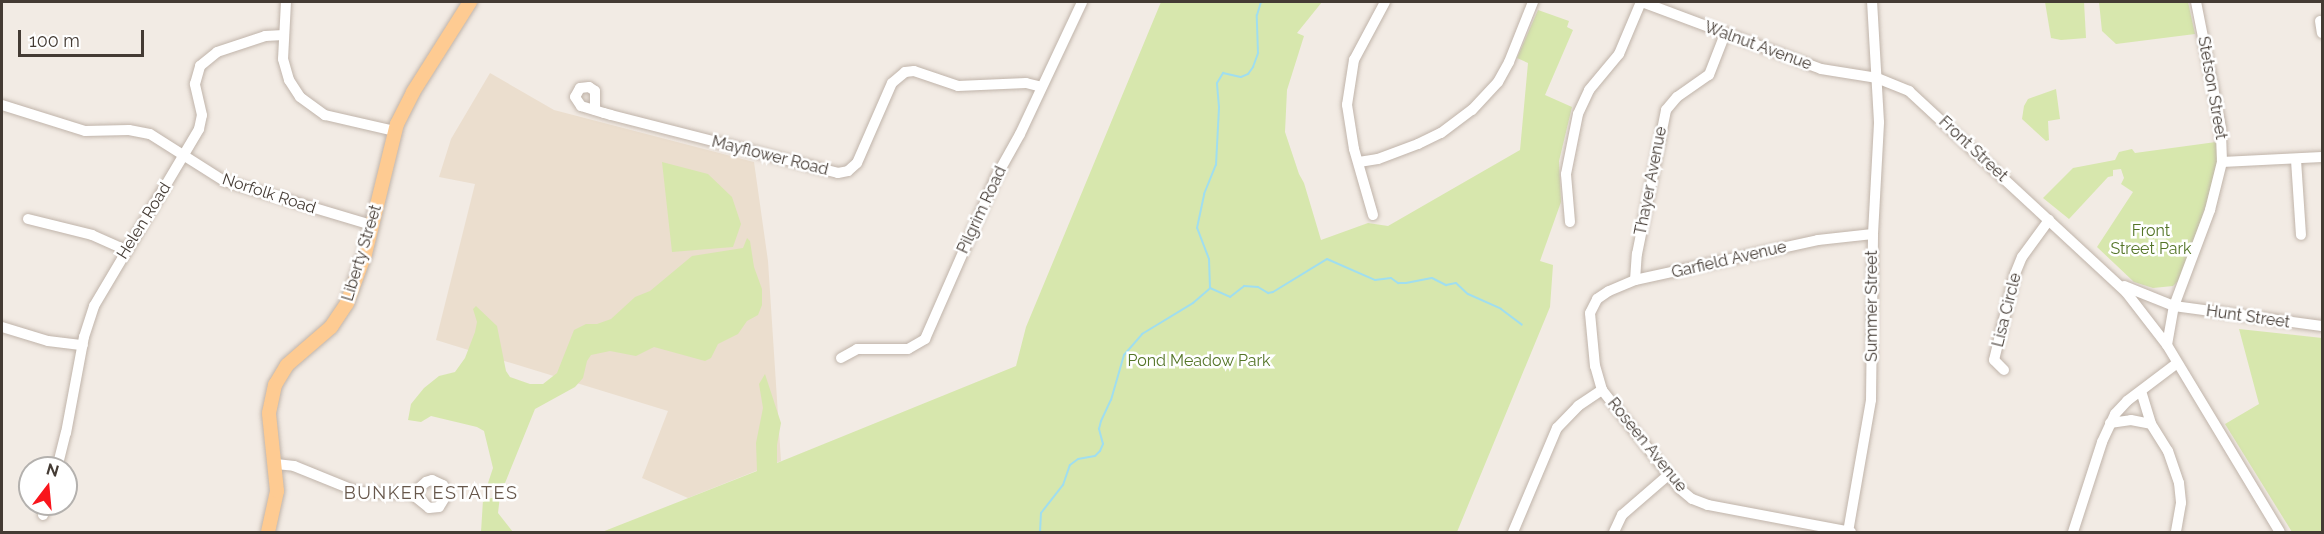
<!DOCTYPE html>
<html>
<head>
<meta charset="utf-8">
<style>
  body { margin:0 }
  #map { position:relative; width:2324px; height:534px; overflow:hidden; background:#f2ebe4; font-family:Raleway,sans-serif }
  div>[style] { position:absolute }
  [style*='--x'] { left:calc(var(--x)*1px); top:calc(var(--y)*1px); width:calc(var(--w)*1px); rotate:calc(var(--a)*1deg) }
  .education>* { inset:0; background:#ebdece }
  .green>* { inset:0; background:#d7e7ad }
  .stream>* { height:2px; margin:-1px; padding:0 1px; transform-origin:1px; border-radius:1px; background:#a0deef }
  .roads { filter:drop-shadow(0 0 2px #c0b4aa) drop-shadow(0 0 2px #c0b4aa) }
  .minor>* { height:10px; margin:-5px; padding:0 5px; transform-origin:5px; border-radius:5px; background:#fff }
  .major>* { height:14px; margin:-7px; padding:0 7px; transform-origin:7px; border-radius:7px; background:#fecb92 }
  span { translate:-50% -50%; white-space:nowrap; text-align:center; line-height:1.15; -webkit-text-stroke:5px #fff; paint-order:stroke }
  .street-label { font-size:16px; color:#443b34 }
  .park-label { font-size:16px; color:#547528 }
  .neighbourhood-label { font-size:18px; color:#67574b; letter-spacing:1.5px }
  .frame { position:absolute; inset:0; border:3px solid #443b34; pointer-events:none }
  .north { position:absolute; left:18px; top:456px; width:60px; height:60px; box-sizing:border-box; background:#fff; border:2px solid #b4b1ae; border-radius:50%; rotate:16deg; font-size:16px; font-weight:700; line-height:24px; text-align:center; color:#443b34 }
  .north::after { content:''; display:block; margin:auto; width:21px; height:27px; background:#f9151c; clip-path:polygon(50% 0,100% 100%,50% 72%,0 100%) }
  .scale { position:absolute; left:18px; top:30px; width:126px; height:27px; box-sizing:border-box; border:3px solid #443b34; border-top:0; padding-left:8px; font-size:18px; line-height:21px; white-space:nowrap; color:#443b34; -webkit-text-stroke:4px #fff; paint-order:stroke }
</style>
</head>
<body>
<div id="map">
  <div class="education">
    <i style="clip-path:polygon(490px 73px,554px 110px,754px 162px,768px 261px,781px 461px,688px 498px,642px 478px,668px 411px,436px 340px,475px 184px,439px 177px,451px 139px)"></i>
  </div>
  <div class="green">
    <i style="clip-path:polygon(1161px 2px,1322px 2px,1297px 33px,1304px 36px,1287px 90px,1285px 132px,1299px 174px,1304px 183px,1321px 240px,1368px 223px,1388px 226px,1520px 150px,1528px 63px,1517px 58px,1538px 10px,1569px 21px,1567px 27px,1573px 30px,1545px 95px,1572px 107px,1559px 161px,1561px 202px,1540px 261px,1553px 265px,1550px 307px,1457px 532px,602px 532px,757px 471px,756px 443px,763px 408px,759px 384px,765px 374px,781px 423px,777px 445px,777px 463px,1016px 366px,1026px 327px)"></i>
    <i style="clip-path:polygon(2045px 2px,2084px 2px,2086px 38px,2061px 40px,2051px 38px)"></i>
    <i style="clip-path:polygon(2099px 2px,2188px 2px,2195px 34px,2116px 44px,2102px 31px)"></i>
    <i style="clip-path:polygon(2056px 89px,2060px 119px,2048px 121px,2049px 140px,2046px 141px,2022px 119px,2024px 106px,2028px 99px)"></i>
    <i style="clip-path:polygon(2216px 142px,2218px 162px,2214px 178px,2199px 228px,2179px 280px,2173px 286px,2153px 288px,2134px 282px,2097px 247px,2133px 192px,2121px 184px,2124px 178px,2121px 169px,2113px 170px,2113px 176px,2108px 177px,2069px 219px,2043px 198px,2073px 168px,2115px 160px,2119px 152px,2132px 149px,2135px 153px)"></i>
    <i style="clip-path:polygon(662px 162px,708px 174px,732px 197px,741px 224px,733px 247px,672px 252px)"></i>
    <i style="clip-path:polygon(747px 238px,750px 241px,754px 267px,762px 289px,762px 305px,758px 315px,747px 321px,738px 334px,718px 344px,711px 358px,705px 361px,654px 347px,636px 356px,610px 351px,591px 355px,587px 361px,583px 378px,575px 387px,535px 409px,505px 483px,487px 486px,493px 468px,484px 431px,477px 427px,431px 416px,421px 422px,408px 420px,411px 404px,424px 388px,439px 376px,455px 372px,465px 358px,475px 332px,477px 322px,473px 309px,476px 306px,497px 326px,506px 371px,510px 377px,530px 384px,543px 384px,557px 373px,574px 330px,586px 324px,597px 324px,611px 319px,635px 297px,650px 291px,692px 256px,743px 248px)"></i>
    <i style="clip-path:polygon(2239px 329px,2322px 338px,2322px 532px,2292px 532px,2225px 424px,2259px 404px)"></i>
    <i style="clip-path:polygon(500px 496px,498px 513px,513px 532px,481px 532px,483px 500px)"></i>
  </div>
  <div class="stream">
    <i style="--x:1210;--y:288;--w:22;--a:24"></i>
    <i style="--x:1230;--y:297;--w:18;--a:-38"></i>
    <i style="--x:1244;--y:286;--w:14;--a:4"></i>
    <i style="--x:1258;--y:287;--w:12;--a:31"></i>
    <i style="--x:1268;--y:293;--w:5;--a:-11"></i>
    <i style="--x:1273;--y:292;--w:63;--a:-31.4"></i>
    <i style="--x:1327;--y:259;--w:52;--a:23.6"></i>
    <i style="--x:1375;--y:280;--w:16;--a:-7"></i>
    <i style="--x:1391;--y:278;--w:9;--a:36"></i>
    <i style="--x:1398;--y:283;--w:8;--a:0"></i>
    <i style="--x:1406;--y:283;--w:26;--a:-11"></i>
    <i style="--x:1432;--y:278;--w:16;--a:27"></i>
    <i style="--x:1446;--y:285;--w:10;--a:-11"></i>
    <i style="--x:1456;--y:283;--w:16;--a:43"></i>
    <i style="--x:1468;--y:294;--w:36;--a:24"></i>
    <i style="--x:1501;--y:309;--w:26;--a:37"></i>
    <i style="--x:1040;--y:532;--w:19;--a:-87"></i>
    <i style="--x:1041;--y:513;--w:36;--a:-52"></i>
    <i style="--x:1063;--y:485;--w:21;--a:-71"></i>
    <i style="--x:1070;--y:465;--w:10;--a:-37"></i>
    <i style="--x:1078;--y:459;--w:17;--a:-10"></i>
    <i style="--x:1095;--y:456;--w:7;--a:-45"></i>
    <i style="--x:1100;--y:451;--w:8;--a:-67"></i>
    <i style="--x:1103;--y:444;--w:16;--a:-105"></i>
    <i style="--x:1099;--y:429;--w:8;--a:-76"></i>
    <i style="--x:1101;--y:421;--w:23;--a:-65"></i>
    <i style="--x:1111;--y:400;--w:47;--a:-73.9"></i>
    <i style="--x:1124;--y:355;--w:28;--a:-49"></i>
    <i style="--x:1142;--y:334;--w:60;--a:-31.3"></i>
    <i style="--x:1193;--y:303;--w:23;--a:-41"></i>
    <i style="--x:1210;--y:288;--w:29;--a:-92"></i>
    <i style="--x:1209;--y:259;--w:33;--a:-111"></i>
    <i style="--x:1197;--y:228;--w:35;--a:-78"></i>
    <i style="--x:1204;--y:194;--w:31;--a:-68"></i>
    <i style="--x:1216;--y:165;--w:58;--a:-87"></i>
    <i style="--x:1219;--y:107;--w:24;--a:-95"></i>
    <i style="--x:1217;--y:83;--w:12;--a:-59"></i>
    <i style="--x:1223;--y:73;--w:18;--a:13"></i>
    <i style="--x:1241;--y:77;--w:8;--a:-23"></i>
    <i style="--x:1248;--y:74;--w:9;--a:-54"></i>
    <i style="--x:1253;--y:67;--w:15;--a:-70"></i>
    <i style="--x:1258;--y:53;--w:38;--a:-92"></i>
    <i style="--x:1257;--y:15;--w:14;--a:-73"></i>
  </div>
  <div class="roads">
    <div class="minor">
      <i style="--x:286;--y:2;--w:57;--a:93"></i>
      <i style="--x:283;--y:59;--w:22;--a:74"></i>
      <i style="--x:289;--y:80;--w:20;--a:57"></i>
      <i style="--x:300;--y:97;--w:31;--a:36"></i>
      <i style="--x:325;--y:115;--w:72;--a:12.9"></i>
      <i style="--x:1642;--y:2;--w:191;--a:20.5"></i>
      <i style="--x:1821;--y:69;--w:57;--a:9.1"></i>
      <i style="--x:1877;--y:78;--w:35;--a:22"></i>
      <i style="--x:1909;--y:91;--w:296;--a:42.8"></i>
      <i style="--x:2126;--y:292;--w:67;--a:52.3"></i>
      <i style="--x:2167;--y:345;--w:218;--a:58.9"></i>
      <i style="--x:2320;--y:21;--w:12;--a:81"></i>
      <i style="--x:2;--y:105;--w:87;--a:17.4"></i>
      <i style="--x:85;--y:131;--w:44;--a:-1.3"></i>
      <i style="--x:129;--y:130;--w:21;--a:11"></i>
      <i style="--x:150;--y:134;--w:88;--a:32.4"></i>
      <i style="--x:224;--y:181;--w:154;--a:16.6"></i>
      <i style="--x:595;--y:110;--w:19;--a:-90"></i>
      <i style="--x:595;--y:91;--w:7;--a:-146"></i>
      <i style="--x:589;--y:87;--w:9;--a:174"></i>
      <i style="--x:580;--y:88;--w:10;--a:119"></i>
      <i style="--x:575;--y:97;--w:11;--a:56"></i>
      <i style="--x:581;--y:106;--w:24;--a:17"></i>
      <i style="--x:604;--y:113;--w:7;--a:16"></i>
      <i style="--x:611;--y:115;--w:234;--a:14.3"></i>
      <i style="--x:838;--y:173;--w:10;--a:-11"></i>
      <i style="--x:848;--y:171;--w:12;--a:-42"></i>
      <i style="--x:857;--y:163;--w:87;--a:-66.4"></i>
      <i style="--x:892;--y:83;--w:17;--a:-40"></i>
      <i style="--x:905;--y:72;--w:9;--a:-6"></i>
      <i style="--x:914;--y:71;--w:46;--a:18.8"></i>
      <i style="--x:958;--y:86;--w:68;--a:-2.5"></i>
      <i style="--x:1026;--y:83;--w:16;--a:14"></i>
      <i style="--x:2296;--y:160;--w:75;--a:86.2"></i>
      <i style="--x:1359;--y:162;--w:19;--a:-9"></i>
      <i style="--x:1378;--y:159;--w:43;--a:-20.6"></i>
      <i style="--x:1418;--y:144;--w:25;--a:-26"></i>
      <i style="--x:1441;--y:133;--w:39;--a:-37"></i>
      <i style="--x:1472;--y:110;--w:38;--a:-47"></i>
      <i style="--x:1498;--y:82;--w:23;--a:-61"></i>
      <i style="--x:1509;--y:62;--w:65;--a:-68.2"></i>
      <i style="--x:2222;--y:162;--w:100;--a:-2.9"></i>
      <i style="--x:1373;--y:215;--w:69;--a:-106.1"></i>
      <i style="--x:1354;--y:149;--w:45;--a:-99"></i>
      <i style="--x:1347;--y:105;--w:46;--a:-81.2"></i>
      <i style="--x:1354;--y:60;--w:66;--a:-61.9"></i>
      <i style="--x:28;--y:219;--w:66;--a:14"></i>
      <i style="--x:92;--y:235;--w:37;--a:24"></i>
      <i style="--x:1570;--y:222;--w:48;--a:-94.8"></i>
      <i style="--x:1566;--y:174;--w:61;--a:-78.7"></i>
      <i style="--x:1578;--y:114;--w:26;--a:-65"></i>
      <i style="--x:1589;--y:90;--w:47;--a:-50.2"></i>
      <i style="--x:1619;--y:54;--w:56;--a:-67.1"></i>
      <i style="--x:1635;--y:280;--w:26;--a:-86"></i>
      <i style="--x:1637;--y:254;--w:147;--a:-78.6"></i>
      <i style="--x:1666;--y:110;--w:17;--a:-50"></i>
      <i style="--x:1677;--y:97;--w:39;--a:-35"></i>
      <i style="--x:1709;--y:75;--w:44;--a:-68.7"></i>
      <i style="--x:2124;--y:286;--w:54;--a:21.8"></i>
      <i style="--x:2174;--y:306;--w:149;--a:7.7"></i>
      <i style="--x:2;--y:327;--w:48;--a:16.9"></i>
      <i style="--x:48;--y:341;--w:35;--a:7"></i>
      <i style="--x:2167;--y:345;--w:40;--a:-80"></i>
      <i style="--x:2174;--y:306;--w:103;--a:-69.4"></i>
      <i style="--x:2210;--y:210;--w:49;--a:-76"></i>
      <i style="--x:2222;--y:162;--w:34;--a:-92"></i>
      <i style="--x:2221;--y:128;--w:128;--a:-101.2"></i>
      <i style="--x:841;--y:358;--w:18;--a:-29"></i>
      <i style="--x:857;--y:349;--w:51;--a:0"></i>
      <i style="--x:908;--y:349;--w:20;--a:-30"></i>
      <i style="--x:925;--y:339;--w:177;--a:-66.3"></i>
      <i style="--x:996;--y:177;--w:49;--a:-60.8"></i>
      <i style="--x:1020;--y:134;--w:146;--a:-64.8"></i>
      <i style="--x:2004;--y:370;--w:14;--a:-135"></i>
      <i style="--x:1994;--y:360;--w:89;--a:-76.3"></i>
      <i style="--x:2015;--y:274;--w:18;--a:-68"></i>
      <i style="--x:2022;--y:257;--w:46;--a:-53.9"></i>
      <i style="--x:2141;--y:391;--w:34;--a:73"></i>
      <i style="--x:2151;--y:424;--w:32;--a:58"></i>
      <i style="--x:2168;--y:451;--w:34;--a:71"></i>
      <i style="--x:2179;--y:483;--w:20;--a:84"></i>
      <i style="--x:2181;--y:503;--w:29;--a:100"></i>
      <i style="--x:2110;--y:423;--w:21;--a:-8"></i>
      <i style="--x:2131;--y:420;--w:20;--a:11"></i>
      <i style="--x:276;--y:464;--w:18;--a:6"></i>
      <i style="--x:294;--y:466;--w:69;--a:22.1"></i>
      <i style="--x:358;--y:492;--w:54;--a:2.1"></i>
      <i style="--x:412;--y:494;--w:22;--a:39"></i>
      <i style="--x:429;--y:508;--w:10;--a:-6"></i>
      <i style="--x:439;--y:507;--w:13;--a:-58"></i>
      <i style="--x:446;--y:496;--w:11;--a:-105"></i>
      <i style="--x:443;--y:485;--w:12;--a:-156"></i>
      <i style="--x:432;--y:480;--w:6;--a:162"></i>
      <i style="--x:426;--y:482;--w:18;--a:139"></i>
      <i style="--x:57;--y:468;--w:36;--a:-76"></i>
      <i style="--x:66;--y:433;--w:98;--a:-79.4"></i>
      <i style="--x:84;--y:337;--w:33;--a:-72"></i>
      <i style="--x:94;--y:306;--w:206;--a:-59.3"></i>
      <i style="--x:199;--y:129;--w:14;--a:-78"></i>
      <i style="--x:202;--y:115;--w:32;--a:-103"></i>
      <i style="--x:195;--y:84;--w:19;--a:-74"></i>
      <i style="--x:200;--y:66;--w:22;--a:-39"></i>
      <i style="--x:217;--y:52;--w:51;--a:-18.4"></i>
      <i style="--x:265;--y:36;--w:19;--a:-3"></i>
      <i style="--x:43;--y:515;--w:12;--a:-70"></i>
      <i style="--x:1513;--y:532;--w:113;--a:-67.1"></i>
      <i style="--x:1557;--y:428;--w:30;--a:-46"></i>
      <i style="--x:1578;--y:406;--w:29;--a:-34"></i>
      <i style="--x:1614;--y:532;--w:19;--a:-65"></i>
      <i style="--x:1622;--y:515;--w:60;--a:-40.9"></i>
      <i style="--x:1848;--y:532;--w:134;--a:-80.1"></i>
      <i style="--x:1871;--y:400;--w:166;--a:-89.3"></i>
      <i style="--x:1873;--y:234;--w:112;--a:-86.9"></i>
      <i style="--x:1879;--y:122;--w:120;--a:-93.3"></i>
      <i style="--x:1851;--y:532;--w:146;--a:-169.3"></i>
      <i style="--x:1708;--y:505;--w:17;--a:-159"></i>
      <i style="--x:1692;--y:499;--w:16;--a:-140"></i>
      <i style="--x:1680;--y:489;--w:126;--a:-128.2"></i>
      <i style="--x:1602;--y:390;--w:25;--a:-106"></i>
      <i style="--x:1595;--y:366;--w:53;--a:-95.4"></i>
      <i style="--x:1590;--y:313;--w:16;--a:-63"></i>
      <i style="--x:1597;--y:299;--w:14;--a:-34"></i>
      <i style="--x:1609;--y:291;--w:28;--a:-23"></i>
      <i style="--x:1635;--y:280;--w:187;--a:-12.3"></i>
      <i style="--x:1818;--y:240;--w:55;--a:-6.2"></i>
      <i style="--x:2073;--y:532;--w:95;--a:-72.1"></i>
      <i style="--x:2102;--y:442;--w:31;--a:-65"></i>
      <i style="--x:2115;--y:414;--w:18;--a:-47"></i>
      <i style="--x:2127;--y:401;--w:61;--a:-37.1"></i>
    </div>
    <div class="major">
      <i style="--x:268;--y:532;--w:42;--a:-77.6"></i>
      <i style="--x:277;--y:491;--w:78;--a:-95.9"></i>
      <i style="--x:269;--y:413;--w:29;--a:-78"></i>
      <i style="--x:275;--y:385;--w:23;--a:-59"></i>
      <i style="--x:287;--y:365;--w:58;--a:-40.8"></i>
      <i style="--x:331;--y:327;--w:29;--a:-56"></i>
      <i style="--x:347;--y:303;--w:52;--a:-69.8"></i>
      <i style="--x:365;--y:254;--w:134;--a:-76.2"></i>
      <i style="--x:397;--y:124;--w:36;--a:-63"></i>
      <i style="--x:413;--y:92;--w:107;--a:-57.7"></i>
    </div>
  </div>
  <div class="street-label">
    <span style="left:1758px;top:46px;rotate:20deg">Walnut Avenue</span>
    <span style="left:2212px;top:88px;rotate:80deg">Stetson Street</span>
    <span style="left:1973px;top:149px;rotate:43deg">Front Street</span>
    <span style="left:770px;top:156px;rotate:14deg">Mayflower Road</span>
    <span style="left:1651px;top:181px;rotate:-79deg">Thayer Avenue</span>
    <span style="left:269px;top:194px;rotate:18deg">Norfolk Road</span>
    <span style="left:982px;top:210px;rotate:-65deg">Pilgrim Road</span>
    <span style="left:144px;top:221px;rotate:-58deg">Helen Road</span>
    <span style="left:362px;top:253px;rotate:-73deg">Liberty Street</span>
    <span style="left:1729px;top:260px;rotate:-13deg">Garfield Avenue</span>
    <span style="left:1872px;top:306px;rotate:-90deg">Summer Street</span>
    <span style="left:2007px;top:310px;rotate:-76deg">Lisa Circle</span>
    <span style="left:2248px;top:317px;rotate:8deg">Hunt Street</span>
    <span style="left:1647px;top:445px;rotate:51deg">Roseen Avenue</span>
  </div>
  <div class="park-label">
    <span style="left:2151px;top:240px">Front<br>Street Park</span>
    <span style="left:1199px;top:361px">Pond Meadow Park</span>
  </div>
  <div class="neighbourhood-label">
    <span style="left:431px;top:493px">BUNKER ESTATES</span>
  </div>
  <div class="frame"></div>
  <div class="north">N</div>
  <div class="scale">100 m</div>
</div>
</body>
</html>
